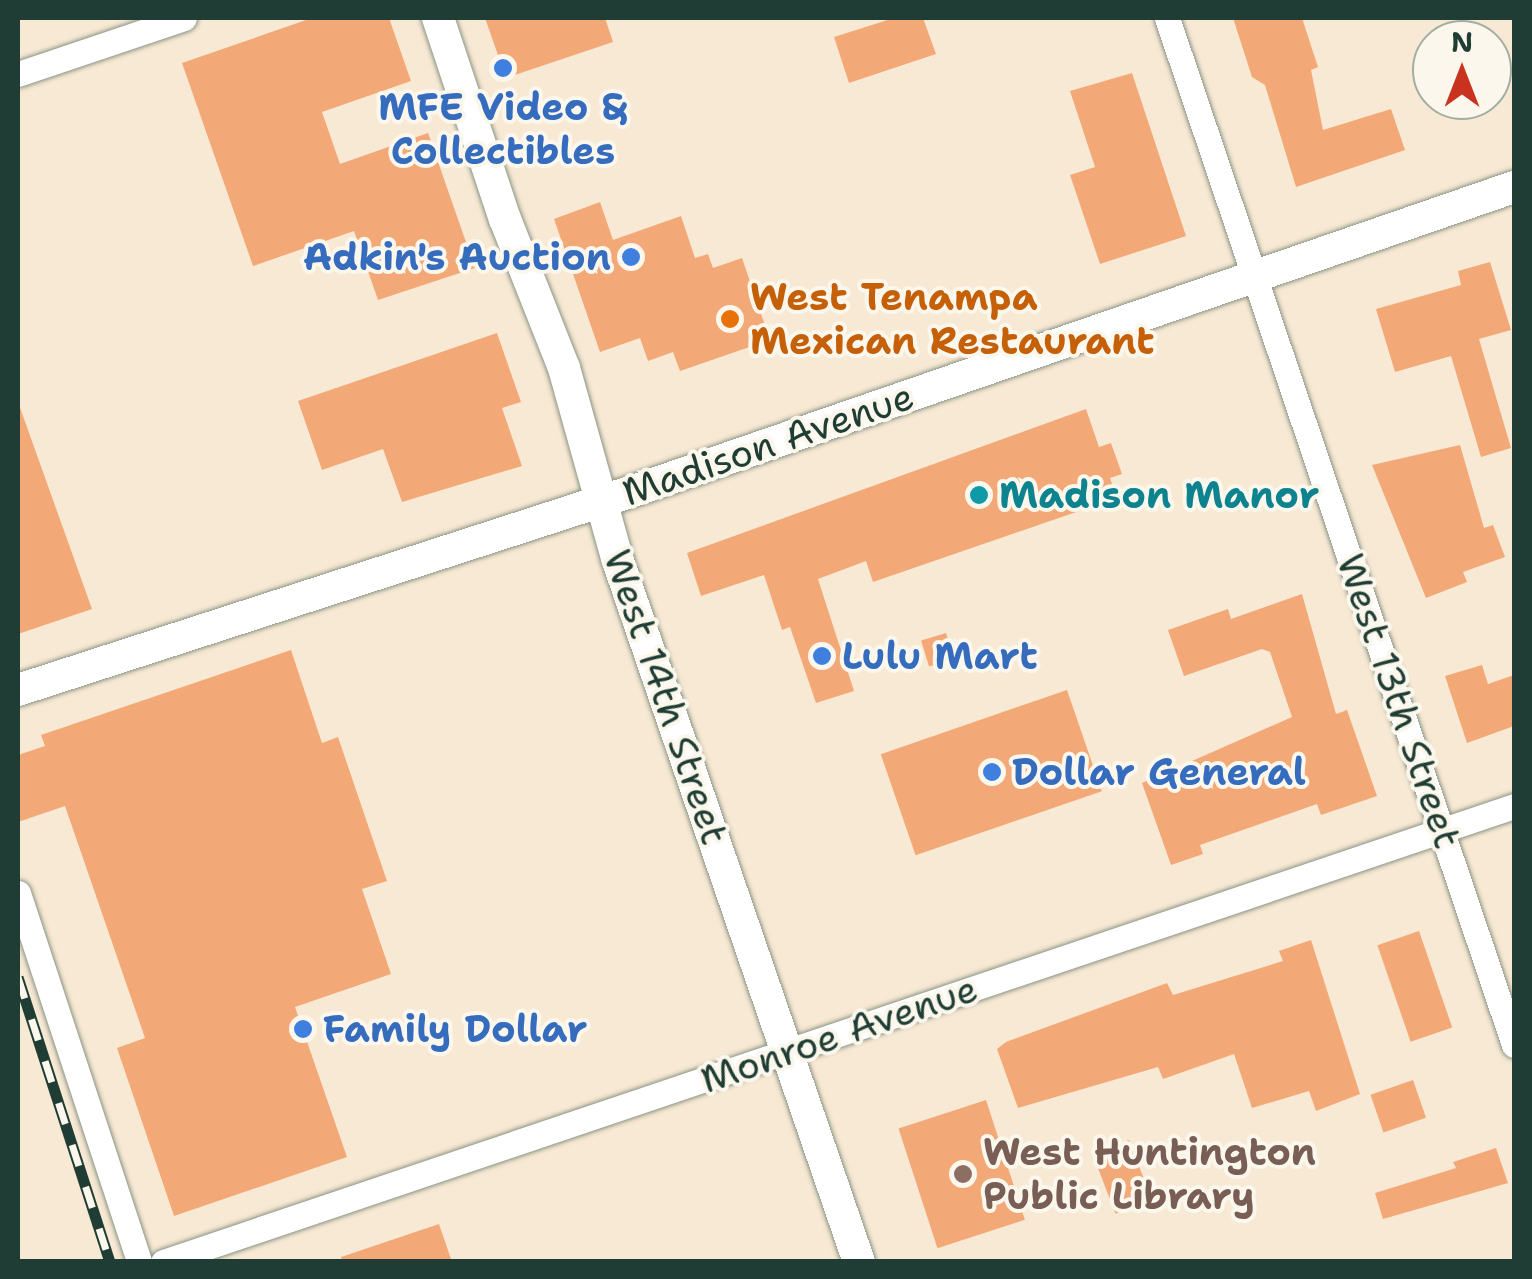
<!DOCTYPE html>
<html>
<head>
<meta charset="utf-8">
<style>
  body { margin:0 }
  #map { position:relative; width:1532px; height:1279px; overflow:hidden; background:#f7e9d4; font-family:"Shantell Sans",sans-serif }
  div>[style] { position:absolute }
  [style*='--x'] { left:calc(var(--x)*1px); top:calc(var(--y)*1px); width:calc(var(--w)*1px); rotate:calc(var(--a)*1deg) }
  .building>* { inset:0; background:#f3a977; transform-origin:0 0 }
  .roads { filter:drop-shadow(0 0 2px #8b9384) drop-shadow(0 0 2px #8b9384) }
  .minor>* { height:25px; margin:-12.5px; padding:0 12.5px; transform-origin:12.5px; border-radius:12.5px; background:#fff }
  .tertiary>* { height:32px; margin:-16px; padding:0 16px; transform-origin:16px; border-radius:16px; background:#fff }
  .rail>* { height:11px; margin-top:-5.5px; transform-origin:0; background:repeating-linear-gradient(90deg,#fbf7ec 0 22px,#1f3d34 0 44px); box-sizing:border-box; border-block:2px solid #1f3d34 }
  .dots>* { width:28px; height:28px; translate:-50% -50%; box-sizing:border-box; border:5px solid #fbf7ec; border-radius:50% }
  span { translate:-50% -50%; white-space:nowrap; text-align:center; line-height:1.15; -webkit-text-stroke:8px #fbf7ec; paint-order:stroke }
  .shop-label { font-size:38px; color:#366cbe; font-weight:700 }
  .right { translate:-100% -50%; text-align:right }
  .left { translate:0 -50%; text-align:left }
  .food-label { font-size:38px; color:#c56008; font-weight:700 }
  .street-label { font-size:38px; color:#1f3d34 }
  .culture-label { font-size:38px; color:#0d838f; font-weight:700 }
  .education-label { font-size:38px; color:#785e54; font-weight:700 }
  .frame { position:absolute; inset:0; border:20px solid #1f3d34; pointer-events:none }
  .north { position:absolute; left:1412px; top:20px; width:100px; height:100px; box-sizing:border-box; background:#fbf7ec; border:2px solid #a3ada2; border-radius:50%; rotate:0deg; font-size:28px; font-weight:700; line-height:40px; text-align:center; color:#1f3d34 }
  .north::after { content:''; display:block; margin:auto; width:35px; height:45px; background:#c8321e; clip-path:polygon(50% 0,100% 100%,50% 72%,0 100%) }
</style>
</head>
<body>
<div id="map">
  <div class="building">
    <i style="clip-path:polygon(312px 18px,389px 18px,411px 81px,322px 112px,340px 164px,428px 133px,475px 268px,378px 300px,354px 231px,253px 266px,182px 63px)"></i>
    <i style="clip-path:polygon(485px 18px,605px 18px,613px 42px,506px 78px)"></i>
    <i style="clip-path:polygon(894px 18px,923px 18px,936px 54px,849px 83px,834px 37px)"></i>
    <i style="clip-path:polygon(1233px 18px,1302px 18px,1318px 67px,1311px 70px,1323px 130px,1391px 109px,1405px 150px,1296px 187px,1265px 85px,1252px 77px)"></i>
    <i style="clip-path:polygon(1132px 73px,1186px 236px,1100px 264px,1070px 175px,1095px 167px,1070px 91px)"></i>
    <i style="clip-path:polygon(600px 202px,613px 240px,681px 216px,695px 258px,708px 254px,713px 268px,742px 258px,770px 340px,680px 371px,673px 352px,648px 361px,640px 338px,600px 352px,554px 219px)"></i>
    <i style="clip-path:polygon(1490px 262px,1511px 330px,1479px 339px,1511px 448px,1481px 457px,1451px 356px,1395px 372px,1376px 309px,1461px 285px,1458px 271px)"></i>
    <i style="clip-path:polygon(497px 333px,521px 402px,502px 408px,522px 466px,402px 502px,383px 449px,322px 470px,298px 401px)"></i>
    <i style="clip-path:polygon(18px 402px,92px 609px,18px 634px)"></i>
    <i style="clip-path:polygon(1086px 409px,1099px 447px,1111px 443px,1122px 474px,1110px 478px,1117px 498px,873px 582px,866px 561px,818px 579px,854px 691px,816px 703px,790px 627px,782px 630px,764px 575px,701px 596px,687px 553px)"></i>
    <i style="clip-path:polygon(1460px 445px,1484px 528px,1493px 525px,1505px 557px,1463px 572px,1467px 582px,1426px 598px,1372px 465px)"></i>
    <i style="clip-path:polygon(1302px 594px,1336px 714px,1347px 710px,1377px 796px,1321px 815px,1317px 804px,1200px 845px,1203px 854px,1171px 865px,1142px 783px,1292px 717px,1270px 652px,1262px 649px,1184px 676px,1168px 630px,1228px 609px,1231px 619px)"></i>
    <i style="left:946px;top:633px;width:27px;height:26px;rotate:73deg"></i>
    <i style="clip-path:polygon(291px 650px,322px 743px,338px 737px,387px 881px,362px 889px,391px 974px,295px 1007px,347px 1157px,174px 1216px,117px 1048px,145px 1038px,65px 806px,18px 822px,18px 755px,45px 746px,41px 735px)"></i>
    <i style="clip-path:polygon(1482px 665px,1488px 684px,1514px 675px,1514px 726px,1467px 743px,1445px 676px)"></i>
    <i style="left:1067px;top:690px;width:107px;height:197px;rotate:71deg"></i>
    <i style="left:1419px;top:931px;width:102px;height:44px;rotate:71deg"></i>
    <i style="clip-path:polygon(1311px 940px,1360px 1094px,1316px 1111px,1309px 1091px,1252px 1108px,1234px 1054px,1163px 1079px,1158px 1067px,1018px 1108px,997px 1049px,1006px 1042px,1167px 983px,1173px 995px,1283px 961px,1279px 951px)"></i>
    <i style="left:1413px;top:1080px;width:40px;height:45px;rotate:71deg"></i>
    <i style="left:986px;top:1100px;width:126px;height:92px;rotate:72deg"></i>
    <i style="left:1129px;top:1140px;width:64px;height:39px;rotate:69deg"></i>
    <i style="clip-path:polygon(1496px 1148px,1508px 1183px,1383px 1219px,1375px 1193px,1456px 1168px,1453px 1162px)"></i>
    <i style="clip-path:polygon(439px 1224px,452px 1262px,342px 1262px,341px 1257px)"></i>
  </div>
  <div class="roads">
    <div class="minor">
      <i style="--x:1167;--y:18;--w:1084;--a:71.33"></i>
      <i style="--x:18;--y:74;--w:175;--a:-18.6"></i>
      <i style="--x:18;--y:893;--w:388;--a:71.8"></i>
      <i style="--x:163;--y:1262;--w:1426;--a:-18.65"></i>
    </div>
    <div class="tertiary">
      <i style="--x:438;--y:18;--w:212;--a:71.6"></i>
      <i style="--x:505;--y:219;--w:160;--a:68.4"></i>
      <i style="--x:564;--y:368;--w:197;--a:74.4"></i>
      <i style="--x:617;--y:558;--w:744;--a:71.03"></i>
      <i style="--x:18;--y:690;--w:646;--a:-17.93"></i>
      <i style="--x:633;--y:491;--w:932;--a:-19.04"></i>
    </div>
  </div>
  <div class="rail">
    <i style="--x:18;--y:977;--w:299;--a:72.1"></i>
  </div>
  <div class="dots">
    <i style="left:503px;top:68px;background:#3f7fe0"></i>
    <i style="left:631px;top:257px;background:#3f7fe0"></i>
    <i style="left:730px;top:319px;background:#e8710a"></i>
    <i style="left:979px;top:495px;background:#0f9aa8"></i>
    <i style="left:822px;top:656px;background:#3f7fe0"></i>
    <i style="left:992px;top:772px;background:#3f7fe0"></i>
    <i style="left:303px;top:1029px;background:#3f7fe0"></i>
    <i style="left:963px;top:1174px;background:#8d6e63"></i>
  </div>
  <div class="shop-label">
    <span style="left:503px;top:129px">MFE Video &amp;<br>Collectibles</span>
    <span class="right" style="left:611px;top:257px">Adkin's Auction</span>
    <span class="left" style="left:842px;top:656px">Lulu Mart</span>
    <span class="left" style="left:1012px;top:772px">Dollar General</span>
    <span class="left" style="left:323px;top:1029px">Family Dollar</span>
  </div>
  <div class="food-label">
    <span class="left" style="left:750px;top:319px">West Tenampa<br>Mexican Restaurant</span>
  </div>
  <div class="street-label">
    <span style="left:768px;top:444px;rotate:-19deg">Madison Avenue</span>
    <span style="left:666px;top:697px;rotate:71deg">West 14th Street</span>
    <span style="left:1399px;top:701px;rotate:71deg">West 13th Street</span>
    <span style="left:839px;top:1034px;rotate:-19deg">Monroe Avenue</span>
  </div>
  <div class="culture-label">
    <span class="left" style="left:999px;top:495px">Madison Manor</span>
  </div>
  <div class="education-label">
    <span class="left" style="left:983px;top:1174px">West Huntington<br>Public Library</span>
  </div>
  <div class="frame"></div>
  <div class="north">N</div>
</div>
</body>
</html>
